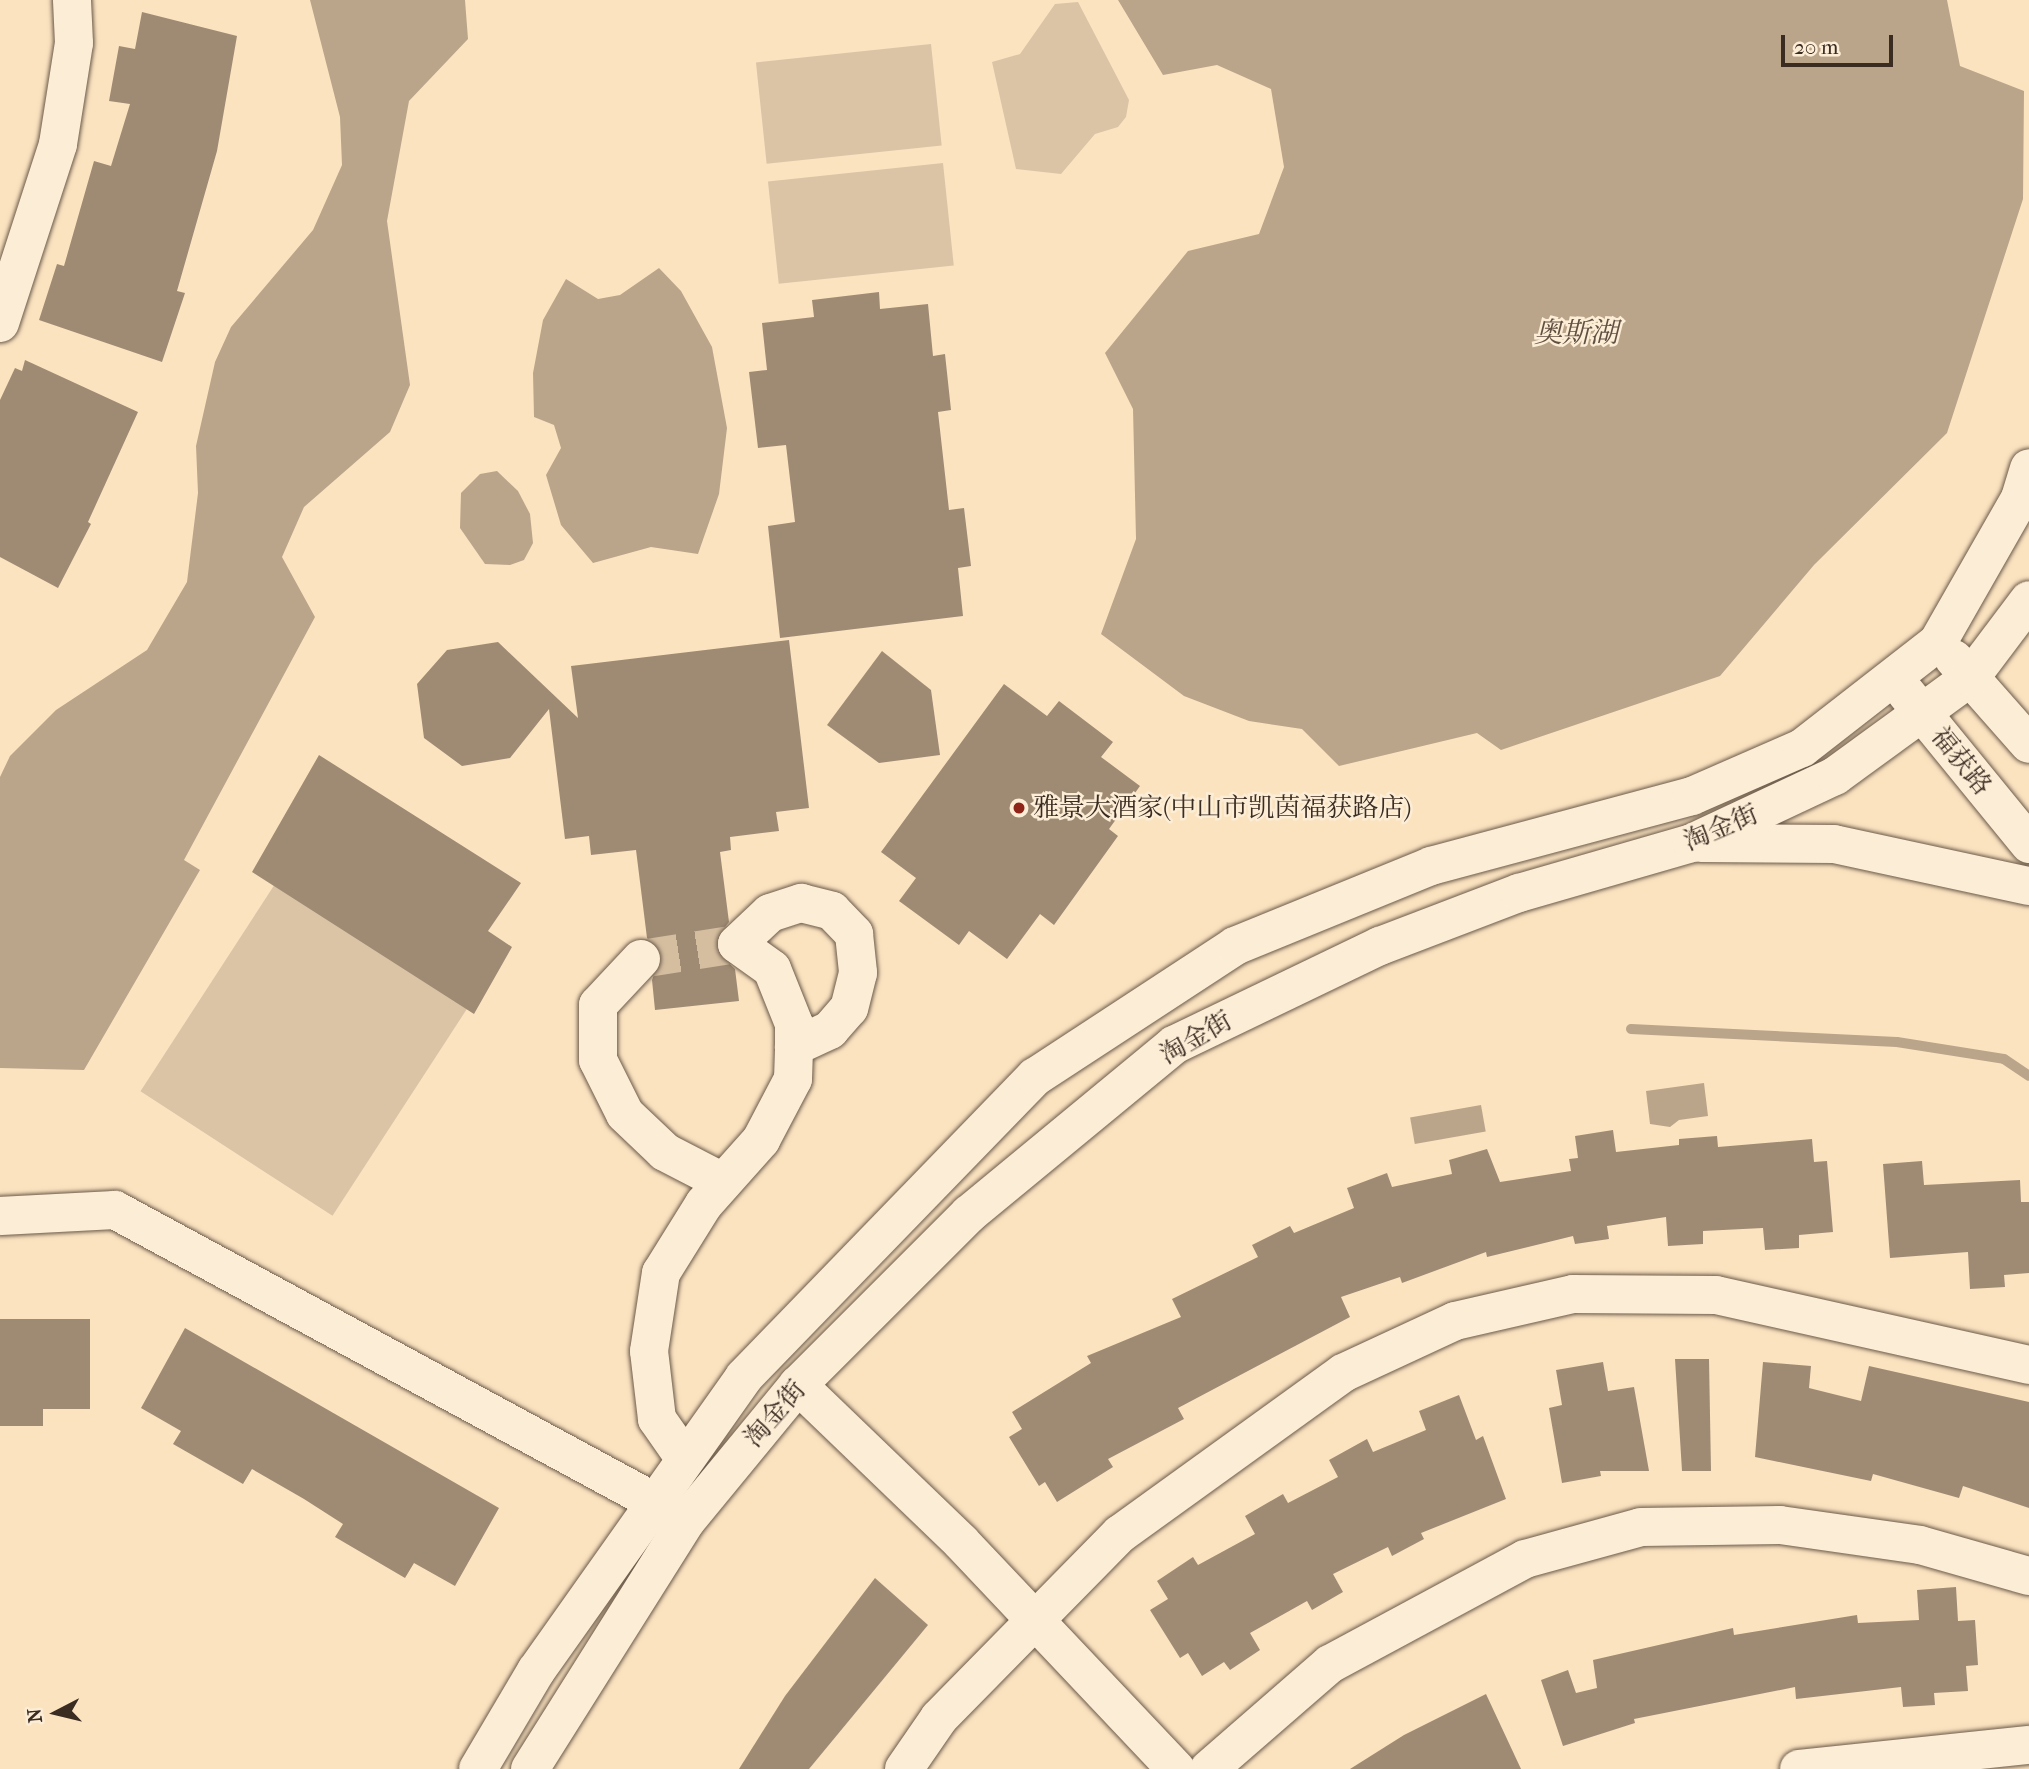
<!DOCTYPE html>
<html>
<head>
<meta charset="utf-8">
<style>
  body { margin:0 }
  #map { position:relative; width:2029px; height:1769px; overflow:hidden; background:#fbe3c0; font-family:"IM FELL French Canon","Noto Serif SC",serif }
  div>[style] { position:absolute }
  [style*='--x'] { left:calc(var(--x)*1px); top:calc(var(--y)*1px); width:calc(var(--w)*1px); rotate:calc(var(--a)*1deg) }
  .green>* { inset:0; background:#dac4a5; transform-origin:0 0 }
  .water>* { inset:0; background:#baa58a; transform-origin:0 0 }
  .stream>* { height:10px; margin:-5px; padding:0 5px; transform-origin:5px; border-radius:5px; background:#baa58a }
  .building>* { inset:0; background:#9f8b74 }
  .street-tunnel>* { height:38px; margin-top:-19px; transform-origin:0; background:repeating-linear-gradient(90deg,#d5bea0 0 38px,transparent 0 57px) }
  .roads { filter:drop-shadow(0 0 2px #6b5a4a) drop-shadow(0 0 2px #6b5a4a) }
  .street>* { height:38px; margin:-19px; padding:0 19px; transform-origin:19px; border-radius:19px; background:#fcedd6 }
  .secondary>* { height:38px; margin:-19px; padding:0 19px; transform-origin:19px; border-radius:19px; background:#fcedd6 }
  .dots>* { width:19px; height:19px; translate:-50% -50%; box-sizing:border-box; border:4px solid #fcedd6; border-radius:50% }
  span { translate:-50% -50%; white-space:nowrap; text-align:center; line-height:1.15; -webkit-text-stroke:5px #fcedd6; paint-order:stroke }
  .street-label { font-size:26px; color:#3b2c22 }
  .poi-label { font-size:26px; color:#3b2c22 }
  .left { translate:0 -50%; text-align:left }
  .water-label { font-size:28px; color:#615041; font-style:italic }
  .north { position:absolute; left:21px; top:1678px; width:70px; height:70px; -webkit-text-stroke:5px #fcedd6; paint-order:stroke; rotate:263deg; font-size:19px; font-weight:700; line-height:28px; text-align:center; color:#3b2c22 }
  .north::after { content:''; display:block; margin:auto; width:24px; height:32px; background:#3b2c22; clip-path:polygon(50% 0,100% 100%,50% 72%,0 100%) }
  .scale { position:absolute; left:1781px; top:35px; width:112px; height:32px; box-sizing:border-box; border:4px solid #3b2c22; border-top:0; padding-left:9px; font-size:21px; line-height:24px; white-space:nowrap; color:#3b2c22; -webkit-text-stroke:5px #fcedd6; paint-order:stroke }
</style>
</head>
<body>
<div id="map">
  <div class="green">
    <i style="clip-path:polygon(1078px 2px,1129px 100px,1126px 117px,1118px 127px,1095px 134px,1061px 174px,1016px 169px,992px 62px,1020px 54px,1055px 4px)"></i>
    <i style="left:931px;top:44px;width:102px;height:176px;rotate:84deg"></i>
    <i style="left:943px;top:163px;width:103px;height:176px;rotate:84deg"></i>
    <i style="left:275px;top:884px;width:229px;height:247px;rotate:33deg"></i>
  </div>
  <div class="water">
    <i style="clip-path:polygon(310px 0,465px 0,468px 39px,409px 101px,387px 221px,410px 385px,390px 432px,304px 507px,282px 557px,315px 617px,184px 860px,200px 870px,84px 1070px,0 1068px,0 777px,10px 756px,56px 710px,147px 650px,187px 582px,198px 493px,196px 446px,215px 362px,231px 327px,313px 230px,342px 165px,340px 117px)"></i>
    <i style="clip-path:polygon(1118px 0,1947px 0,1960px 66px,2024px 91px,2023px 199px,1947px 433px,1814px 565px,1720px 676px,1501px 750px,1477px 733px,1339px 766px,1302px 729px,1249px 721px,1184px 696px,1101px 634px,1136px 539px,1133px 409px,1105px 353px,1188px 251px,1259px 234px,1284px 167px,1271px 89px,1217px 65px,1163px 75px)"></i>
    <i style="clip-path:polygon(659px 268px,681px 291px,712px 347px,727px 428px,719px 494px,698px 554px,651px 547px,593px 563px,561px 525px,546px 475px,561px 448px,554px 425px,534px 417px,533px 373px,543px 320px,566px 279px,598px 299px,620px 295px)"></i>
    <i style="clip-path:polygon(497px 471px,518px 491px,530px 514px,533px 543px,524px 560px,510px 565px,485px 564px,460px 528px,461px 493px,480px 474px)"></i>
    <i style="clip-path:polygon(1704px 1083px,1708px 1116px,1679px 1120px,1670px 1127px,1650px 1124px,1646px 1091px)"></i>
    <i style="left:1481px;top:1105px;width:27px;height:72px;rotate:80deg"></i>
  </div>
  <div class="stream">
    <i style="--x:1631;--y:1029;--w:266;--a:2.8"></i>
    <i style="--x:1897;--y:1042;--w:108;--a:9"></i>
    <i style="--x:2004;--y:1059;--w:30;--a:34"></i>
  </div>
  <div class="building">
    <i style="clip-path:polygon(142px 12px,237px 36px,217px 151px,177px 291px,185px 293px,162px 362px,39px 320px,57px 264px,64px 266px,94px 161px,111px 166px,130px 104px,109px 101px,119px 46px,135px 49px)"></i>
    <i style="clip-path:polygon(879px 292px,880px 309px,928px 304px,933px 356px,945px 354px,951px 410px,938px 412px,949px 510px,964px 508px,971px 566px,958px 568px,963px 616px,780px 638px,768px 526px,795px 522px,786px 445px,758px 448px,749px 372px,767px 370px,762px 323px,814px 317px,812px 300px)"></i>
    <i style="clip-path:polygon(25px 360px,138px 412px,88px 522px,91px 524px,58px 588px,0 557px,0 400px,15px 368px,22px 371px)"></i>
    <i style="clip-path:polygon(789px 640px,809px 808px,776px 812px,779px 831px,730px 837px,731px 850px,720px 852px,729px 922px,716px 938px,716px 951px,735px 969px,739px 1001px,655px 1010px,652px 980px,662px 953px,647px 938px,636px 850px,591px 855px,589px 836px,565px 839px,549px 709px,510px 758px,462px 766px,424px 738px,417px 684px,447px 650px,498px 642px,578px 718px,571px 666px)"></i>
    <i style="clip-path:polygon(882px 651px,931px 690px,940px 755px,879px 763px,827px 725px)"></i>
    <i style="clip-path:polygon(1004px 684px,1047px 716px,1059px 701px,1113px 742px,1101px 757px,1140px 786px,1109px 829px,1118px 836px,1054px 925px,1040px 914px,1007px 959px,969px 931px,959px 945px,899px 901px,916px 878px,881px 852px)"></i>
    <i style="clip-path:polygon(319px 755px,521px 883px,488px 931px,512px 947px,474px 1014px,252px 872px)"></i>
    <i style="clip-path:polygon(1613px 1130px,1616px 1152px,1679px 1145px,1679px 1139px,1717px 1136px,1718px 1147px,1812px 1139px,1814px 1162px,1827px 1161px,1833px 1232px,1799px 1235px,1799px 1248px,1765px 1250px,1763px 1228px,1703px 1231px,1703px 1244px,1668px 1246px,1666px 1217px,1607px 1226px,1609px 1239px,1575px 1244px,1573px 1236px,1487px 1257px,1486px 1252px,1402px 1283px,1400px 1277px,1341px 1297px,1350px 1317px,1178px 1408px,1184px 1419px,1108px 1459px,1113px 1467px,1057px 1502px,1045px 1482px,1039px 1486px,1009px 1437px,1022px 1429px,1012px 1412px,1091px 1363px,1087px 1356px,1181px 1317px,1172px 1299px,1258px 1257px,1252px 1245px,1290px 1226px,1294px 1233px,1354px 1208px,1347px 1188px,1387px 1173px,1392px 1187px,1452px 1174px,1449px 1160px,1487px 1149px,1500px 1182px,1571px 1171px,1569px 1159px,1578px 1158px,1575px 1136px)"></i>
    <i style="clip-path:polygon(1922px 1161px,1924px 1185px,2020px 1180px,2021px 1202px,2029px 1202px,2029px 1273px,2004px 1275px,2005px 1287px,1970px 1289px,1968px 1252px,1890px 1258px,1883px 1164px)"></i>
    <i style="clip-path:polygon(0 1319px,90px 1319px,90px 1409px,43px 1409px,43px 1426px,0 1426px)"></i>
    <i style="clip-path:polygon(185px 1328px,499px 1508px,455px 1586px,414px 1563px,405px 1578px,335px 1537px,343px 1524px,304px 1499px,252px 1469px,243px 1484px,173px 1444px,181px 1431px,141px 1408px)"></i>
    <i style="clip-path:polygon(1675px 1359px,1709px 1359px,1711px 1471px,1682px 1471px)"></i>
    <i style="clip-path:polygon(1603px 1362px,1608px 1391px,1634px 1387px,1649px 1471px,1600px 1471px,1601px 1476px,1562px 1483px,1549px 1408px,1562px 1405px,1556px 1370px)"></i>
    <i style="clip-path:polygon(1763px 1362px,1811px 1366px,1809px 1388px,1861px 1401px,1869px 1366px,2029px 1402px,2029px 1508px,1963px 1486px,1959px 1498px,1873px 1474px,1871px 1481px,1755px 1457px)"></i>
    <i style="clip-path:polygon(1459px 1395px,1476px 1440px,1483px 1436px,1506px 1499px,1421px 1533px,1424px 1539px,1392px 1556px,1388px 1547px,1333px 1574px,1343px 1592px,1312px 1610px,1307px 1601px,1250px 1633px,1260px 1650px,1230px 1670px,1224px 1662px,1202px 1676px,1188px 1653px,1180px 1658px,1150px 1610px,1168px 1599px,1157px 1581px,1193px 1557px,1198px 1565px,1255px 1534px,1245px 1516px,1283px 1494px,1288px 1503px,1338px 1477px,1329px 1460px,1367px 1439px,1373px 1452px,1426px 1430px,1419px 1411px)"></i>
    <i style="clip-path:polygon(875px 1578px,928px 1625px,809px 1769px,739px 1769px,785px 1696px)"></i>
    <i style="clip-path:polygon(1956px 1587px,1958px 1621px,1975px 1620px,1978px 1665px,1966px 1666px,1968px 1691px,1934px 1693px,1935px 1705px,1903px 1707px,1901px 1687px,1796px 1699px,1795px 1687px,1634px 1719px,1635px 1723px,1563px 1746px,1541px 1680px,1568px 1670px,1576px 1693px,1597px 1688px,1593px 1660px,1733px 1628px,1734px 1635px,1857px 1615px,1858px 1623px,1919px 1620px,1917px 1590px)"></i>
    <i style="clip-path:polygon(1486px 1694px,1521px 1769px,1350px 1769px,1404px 1735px)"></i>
  </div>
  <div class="street-tunnel">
    <i style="--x:641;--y:959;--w:97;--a:-8.9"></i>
  </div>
  <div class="roads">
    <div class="street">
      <i style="--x:0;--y:323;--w:188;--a:-72"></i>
      <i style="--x:58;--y:144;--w:102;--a:-81"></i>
      <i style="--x:74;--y:43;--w:43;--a:-92.7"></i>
      <i style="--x:641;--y:959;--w:63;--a:133.1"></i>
      <i style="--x:598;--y:1005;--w:55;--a:90"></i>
      <i style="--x:598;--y:1060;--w:60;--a:63.4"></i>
      <i style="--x:625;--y:1114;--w:55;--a:43.5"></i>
      <i style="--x:665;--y:1152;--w:65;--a:27.3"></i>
      <i style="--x:798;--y:1385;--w:226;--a:43.9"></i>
      <i style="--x:961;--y:1542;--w:313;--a:46.6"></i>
      <i style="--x:685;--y:1459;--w:49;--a:-125"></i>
      <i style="--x:657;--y:1419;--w:68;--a:-96.7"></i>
      <i style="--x:649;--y:1351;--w:79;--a:-81.3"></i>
      <i style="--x:661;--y:1273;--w:81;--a:-58.1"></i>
      <i style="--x:704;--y:1204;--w:86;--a:-48.3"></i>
      <i style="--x:761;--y:1140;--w:69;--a:-62.3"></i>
      <i style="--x:793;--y:1079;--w:32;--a:-88"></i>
      <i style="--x:794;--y:1047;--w:23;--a:-90"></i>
      <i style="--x:794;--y:1024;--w:59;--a:-111.8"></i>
      <i style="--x:772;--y:969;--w:43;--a:-144.5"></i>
      <i style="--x:737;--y:944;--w:45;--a:-43.2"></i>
      <i style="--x:770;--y:913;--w:33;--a:-18"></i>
      <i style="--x:801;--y:903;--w:32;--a:14"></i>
      <i style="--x:832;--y:911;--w:32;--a:46"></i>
      <i style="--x:854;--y:934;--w:39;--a:84"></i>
      <i style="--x:858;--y:973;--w:36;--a:104"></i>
      <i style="--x:849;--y:1008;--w:29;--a:131"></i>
      <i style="--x:830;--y:1030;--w:40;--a:155"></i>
      <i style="--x:904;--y:1769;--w:62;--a:-55.5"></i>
      <i style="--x:939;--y:1718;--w:258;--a:-45.5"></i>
      <i style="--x:1120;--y:1534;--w:275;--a:-35.8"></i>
      <i style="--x:1343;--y:1373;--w:123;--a:-24.9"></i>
      <i style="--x:1455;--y:1321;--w:121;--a:-12.9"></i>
      <i style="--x:1573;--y:1294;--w:143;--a:0.4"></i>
      <i style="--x:1716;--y:1295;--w:321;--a:12.6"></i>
      <i style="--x:1209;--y:1769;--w:160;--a:-41"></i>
      <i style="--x:1330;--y:1664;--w:221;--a:-28.3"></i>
      <i style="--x:1525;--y:1559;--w:120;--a:-15.4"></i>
      <i style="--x:1641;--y:1527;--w:139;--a:-0.8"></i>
      <i style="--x:1780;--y:1525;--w:141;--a:8.1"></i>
      <i style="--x:1920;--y:1545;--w:113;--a:15.9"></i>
      <i style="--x:1799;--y:1769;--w:231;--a:-6"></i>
    </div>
    <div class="secondary">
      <i style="--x:1954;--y:659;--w:113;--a:48.6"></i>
      <i style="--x:1906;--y:693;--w:195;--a:50.8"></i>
      <i style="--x:1701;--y:843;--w:133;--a:0.4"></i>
      <i style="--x:1834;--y:844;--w:199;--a:12.2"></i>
      <i style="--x:0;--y:1216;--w:115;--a:-3"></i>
      <i style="--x:115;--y:1210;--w:639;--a:28.41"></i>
      <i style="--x:478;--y:1769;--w:114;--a:-59.4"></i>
      <i style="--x:536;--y:1671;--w:360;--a:-54.7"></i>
      <i style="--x:744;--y:1377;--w:418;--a:-45.9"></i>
      <i style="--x:1035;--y:1077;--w:239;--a:-33.2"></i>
      <i style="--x:1235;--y:946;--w:212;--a:-22.2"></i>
      <i style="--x:1431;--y:866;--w:270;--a:-15"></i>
      <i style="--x:1692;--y:796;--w:120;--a:-23.6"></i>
      <i style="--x:1802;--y:748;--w:172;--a:-37.9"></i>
      <i style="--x:1938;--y:642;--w:166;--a:-60.3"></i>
      <i style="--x:2020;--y:498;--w:31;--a:-73"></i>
      <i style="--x:530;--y:1769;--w:294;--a:-57.8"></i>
      <i style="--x:687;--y:1520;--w:175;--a:-50.6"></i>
      <i style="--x:798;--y:1385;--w:242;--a:-45"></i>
      <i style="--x:969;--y:1214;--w:266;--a:-39.5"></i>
      <i style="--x:1174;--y:1045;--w:229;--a:-25.7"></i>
      <i style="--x:1380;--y:946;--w:149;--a:-20.9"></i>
      <i style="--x:1519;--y:893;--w:180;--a:-16.1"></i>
      <i style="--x:1692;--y:843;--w:158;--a:-25.1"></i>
      <i style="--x:1835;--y:776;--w:168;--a:-36.1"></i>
      <i style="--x:1971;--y:677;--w:96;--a:-53"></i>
    </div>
  </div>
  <div class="dots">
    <i style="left:1019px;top:808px;background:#8f2418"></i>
  </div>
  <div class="street-label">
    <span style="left:1961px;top:761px;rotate:51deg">福获路</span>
    <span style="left:1721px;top:828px;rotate:-23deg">淘金街</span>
    <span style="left:1196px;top:1038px;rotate:-30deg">淘金街</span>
    <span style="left:775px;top:1414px;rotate:-49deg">淘金街</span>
  </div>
  <div class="poi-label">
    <span class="left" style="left:1033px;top:808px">雅景大酒家(中山市凯茵福获路店)</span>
  </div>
  <div class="water-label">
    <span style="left:1576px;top:333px">奥斯湖</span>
  </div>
  <div class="north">N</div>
  <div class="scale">20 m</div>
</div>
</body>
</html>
